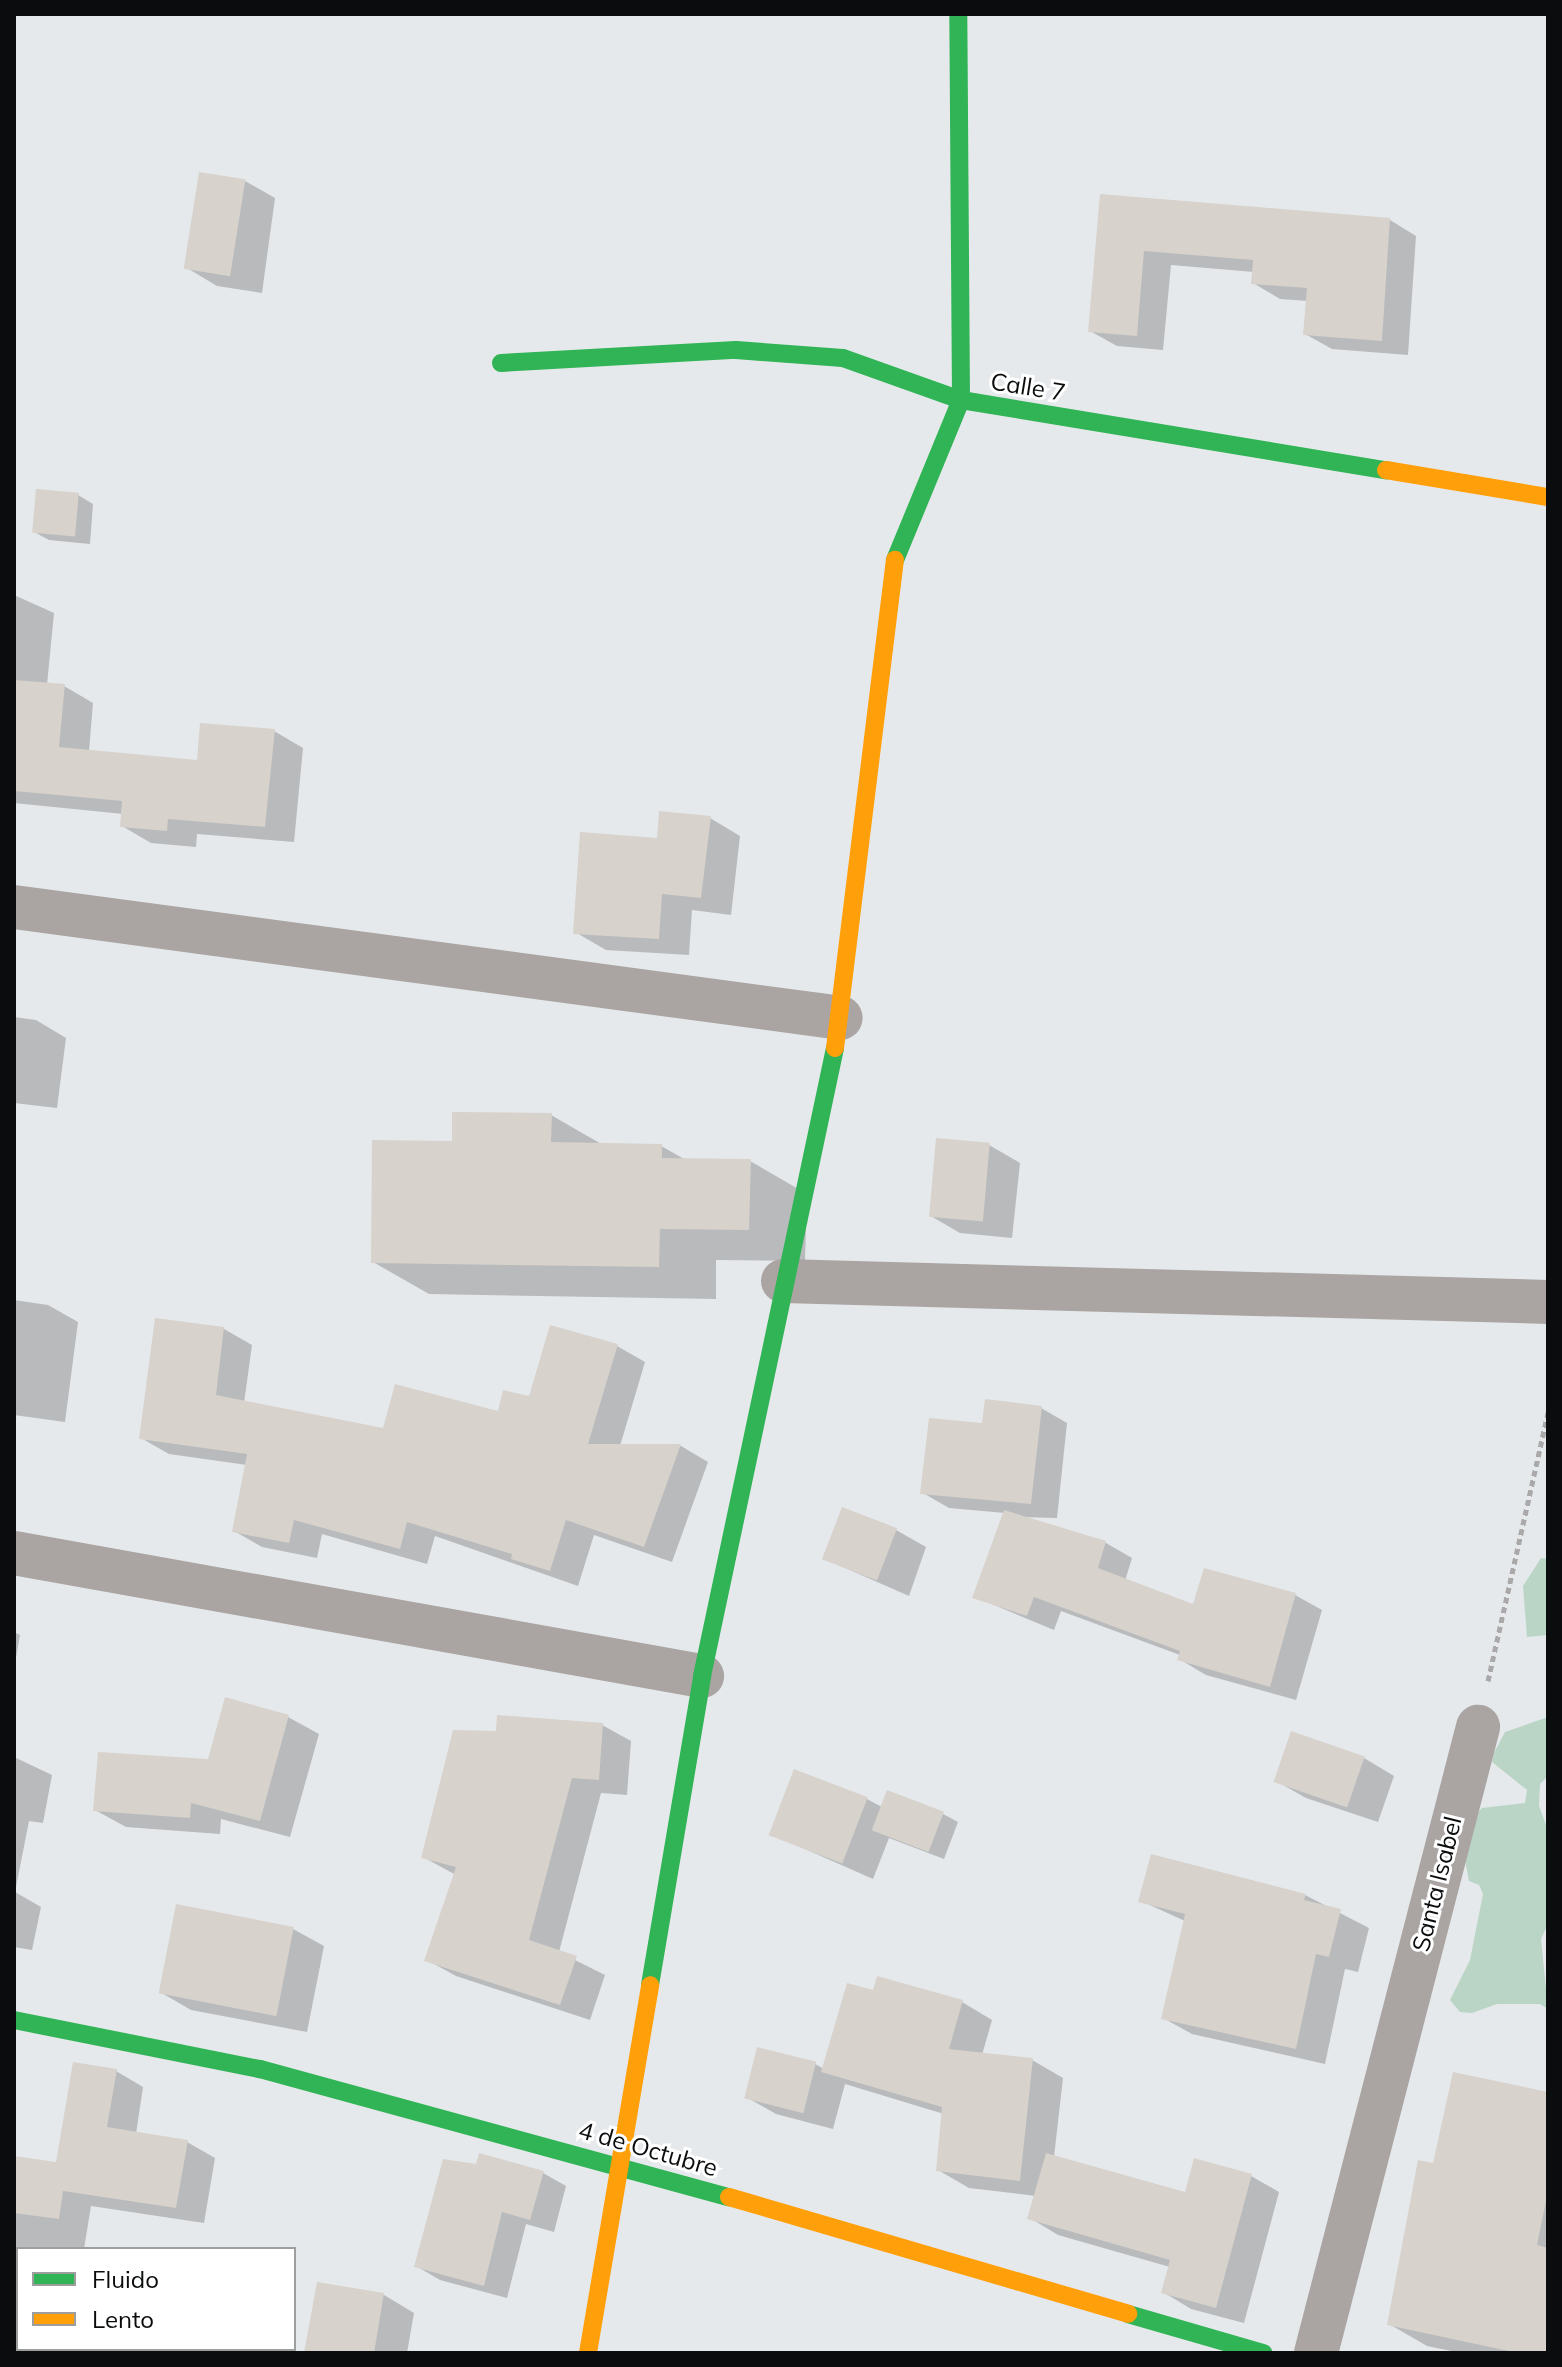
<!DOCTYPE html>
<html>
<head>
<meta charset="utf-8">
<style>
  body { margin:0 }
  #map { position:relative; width:1562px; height:2367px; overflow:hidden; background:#e6e9ec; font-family:Mulish,sans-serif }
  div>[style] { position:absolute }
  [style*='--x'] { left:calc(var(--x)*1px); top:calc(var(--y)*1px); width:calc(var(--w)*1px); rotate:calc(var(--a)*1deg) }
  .green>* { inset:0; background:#bad5c6 }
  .shadow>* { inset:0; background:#0003 }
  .building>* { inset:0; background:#d7d2cc; transform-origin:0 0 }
  .path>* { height:5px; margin-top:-2.5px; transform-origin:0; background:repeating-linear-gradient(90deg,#aaa8a8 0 6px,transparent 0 10px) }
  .street>* { height:44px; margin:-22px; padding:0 22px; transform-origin:22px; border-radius:22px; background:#aaa5a3 }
  .fast>* { height:18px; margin:-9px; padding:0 9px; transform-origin:9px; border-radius:9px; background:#30b455 }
  .slow>* { height:18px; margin:-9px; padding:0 9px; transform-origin:9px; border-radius:9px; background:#ff9f0a }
  span { translate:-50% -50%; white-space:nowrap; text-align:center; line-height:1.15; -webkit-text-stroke:6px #fff; paint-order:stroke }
  .street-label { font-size:24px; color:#0a0c0d }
  .frame { position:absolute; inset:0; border:16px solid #0a0c0d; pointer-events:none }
  .legend { position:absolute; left:16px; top:2247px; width:280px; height:104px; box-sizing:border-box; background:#fff; border:2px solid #9d9e9e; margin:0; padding:10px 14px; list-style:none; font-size:24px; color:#0a0c0d }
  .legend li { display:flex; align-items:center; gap:16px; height:40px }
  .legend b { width:40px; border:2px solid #9d9e9e }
</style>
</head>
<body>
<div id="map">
  <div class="green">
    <i style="clip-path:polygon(1541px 1558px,1548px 1559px,1548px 1635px,1527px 1637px,1523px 1586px)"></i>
    <i style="clip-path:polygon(1548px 1717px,1548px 1776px,1540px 1784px,1539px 1806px,1548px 1830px,1548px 1924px,1541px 1939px,1548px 2009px,1540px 2004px,1497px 2004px,1472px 2013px,1460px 2012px,1450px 2000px,1470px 1960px,1483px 1894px,1479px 1885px,1469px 1881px,1462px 1844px,1467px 1824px,1482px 1808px,1525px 1803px,1527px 1790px,1492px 1762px,1494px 1753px,1505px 1732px)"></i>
  </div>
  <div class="shadow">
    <i style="clip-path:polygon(245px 181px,275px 198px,262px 293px,217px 286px,187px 268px)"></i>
    <i style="clip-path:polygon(1102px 196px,1390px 220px,1416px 236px,1408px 355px,1332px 349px,1305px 334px,1308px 301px,1280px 299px,1253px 283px,1254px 272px,1171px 265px,1163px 350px,1117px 346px,1090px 331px)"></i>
    <i style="clip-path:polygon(78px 495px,93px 504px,90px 544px,49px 540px,34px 532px)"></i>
    <i style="clip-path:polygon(14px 595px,54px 613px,47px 685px,64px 686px,93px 703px,89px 751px,198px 762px,274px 731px,303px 748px,294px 842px,197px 834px,196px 847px,151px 843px,122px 826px,123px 814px,14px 803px)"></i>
    <i style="clip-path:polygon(710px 818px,740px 836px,731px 915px,692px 910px,689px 955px,606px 950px,575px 932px,659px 840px)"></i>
    <i style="clip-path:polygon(14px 1017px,36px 1020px,66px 1038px,57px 1108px,14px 1103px)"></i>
    <i style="clip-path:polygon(551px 1115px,603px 1145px,661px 1146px,686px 1160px,750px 1161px,807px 1194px,805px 1261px,716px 1260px,716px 1299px,429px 1294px,373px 1262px,454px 1143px)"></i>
    <i style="clip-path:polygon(989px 1145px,1020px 1163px,1012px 1238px,960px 1233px,929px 1215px)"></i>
    <i style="clip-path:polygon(14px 1300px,48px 1305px,78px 1322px,65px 1422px,14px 1415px)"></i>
    <i style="clip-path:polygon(157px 1320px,224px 1329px,252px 1345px,244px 1403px,385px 1430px,500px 1413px,617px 1346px,645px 1362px,620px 1446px,681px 1446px,708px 1462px,672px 1562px,594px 1535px,578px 1586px,435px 1536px,427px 1564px,322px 1534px,317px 1558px,262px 1547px,234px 1531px,247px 1465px,169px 1454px,141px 1438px)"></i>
    <i style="clip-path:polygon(1041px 1408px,1067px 1423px,1057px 1518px,1019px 1517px,1106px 1543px,1132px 1558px,1125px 1581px,1195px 1606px,1295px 1595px,1322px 1610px,1296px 1700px,1206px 1675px,1179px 1659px,1180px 1655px,1061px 1611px,1054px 1630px,975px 1597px,1005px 1513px,949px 1508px,923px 1493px,984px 1426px)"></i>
    <i style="clip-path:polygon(896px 1530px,926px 1547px,909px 1596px,825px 1559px)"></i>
    <i style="clip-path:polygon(14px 1632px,20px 1635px,14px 1669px)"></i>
    <i style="clip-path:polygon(288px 1717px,319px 1734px,290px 1837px,221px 1819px,220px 1834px,126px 1827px,95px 1810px,210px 1761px)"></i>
    <i style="clip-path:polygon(602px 1725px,631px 1741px,627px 1795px,601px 1793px,559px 1952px,605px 1975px,590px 2020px,456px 1976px,427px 1960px,456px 1875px,423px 1857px,498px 1733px)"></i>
    <i style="clip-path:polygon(14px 1757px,52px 1775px,43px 1823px,29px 1821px,15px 1892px,41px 1907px,32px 1950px,14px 1947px)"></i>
    <i style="clip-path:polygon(1364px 1758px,1394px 1776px,1378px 1822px,1306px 1798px,1276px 1781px)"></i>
    <i style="clip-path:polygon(867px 1799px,882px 1807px,943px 1814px,958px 1822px,944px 1859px,889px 1838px,873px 1879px,771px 1834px)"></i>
    <i style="clip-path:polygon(1305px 1895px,1369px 1928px,1358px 1972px,1345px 1969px,1325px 2064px,1192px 2034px,1163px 2018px,1185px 1921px,1141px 1901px)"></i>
    <i style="clip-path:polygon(293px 1929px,324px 1946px,307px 2032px,191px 2010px,160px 1992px)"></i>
    <i style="clip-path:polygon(874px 1992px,962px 2002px,992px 2020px,982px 2055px,1032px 2060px,1063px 2078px,1054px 2157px,1187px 2195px,1251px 2176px,1279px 2192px,1244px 2323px,1191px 2309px,1163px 2292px,1170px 2267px,1058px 2235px,1030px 2218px,1036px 2196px,969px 2188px,938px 2170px,944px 2114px,845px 2084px,833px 2129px,776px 2114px,746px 2097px,815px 2064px,824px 2069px)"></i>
    <i style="clip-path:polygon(116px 2071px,143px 2087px,136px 2134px,187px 2142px,215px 2158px,204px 2223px,91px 2206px,84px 2249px,18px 2249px,18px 2349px,133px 2349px,14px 2353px,14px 2158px,57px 2164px)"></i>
    <i style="clip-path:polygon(1548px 2094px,1548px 2353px,1461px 2353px,1427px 2346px,1389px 2324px)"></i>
    <i style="clip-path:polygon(543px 2173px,566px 2186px,554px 2232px,526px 2224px,507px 2298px,440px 2280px,416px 2266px)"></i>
    <i style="clip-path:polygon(319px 2284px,384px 2295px,414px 2313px,407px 2353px,306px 2353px)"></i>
  </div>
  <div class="building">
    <i style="left:199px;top:172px;width:47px;height:98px;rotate:9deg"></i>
    <i style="clip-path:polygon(1100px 194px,1390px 218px,1382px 341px,1303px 335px,1307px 288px,1251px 284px,1253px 260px,1144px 251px,1137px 336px,1088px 332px)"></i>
    <i style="left:36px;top:489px;width:43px;height:44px;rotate:5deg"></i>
    <i style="clip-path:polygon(14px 680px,65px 684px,59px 747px,197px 760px,200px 723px,275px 729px,265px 827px,168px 819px,167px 831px,120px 827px,122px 801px,14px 791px)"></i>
    <i style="clip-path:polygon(659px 811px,711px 816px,701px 898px,662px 894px,659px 939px,573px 934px,580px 832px,657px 838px)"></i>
    <i style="clip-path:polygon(452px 1112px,552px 1113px,551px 1142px,662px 1144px,662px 1158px,751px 1159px,749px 1230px,660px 1229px,659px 1267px,371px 1263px,372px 1140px,452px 1141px)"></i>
    <i style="left:936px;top:1138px;width:54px;height:79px;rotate:5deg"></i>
    <i style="clip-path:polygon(155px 1318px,224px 1327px,216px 1395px,383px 1428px,395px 1384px,498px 1411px,503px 1390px,529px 1396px,550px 1325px,618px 1344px,588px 1444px,681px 1444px,644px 1547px,566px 1520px,550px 1571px,511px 1559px,512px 1554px,407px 1522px,400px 1549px,294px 1520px,289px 1543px,232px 1532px,247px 1454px,139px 1439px)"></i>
    <i style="clip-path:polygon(985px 1399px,1042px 1406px,1031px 1504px,920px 1494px,929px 1418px,982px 1423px)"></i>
    <i style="left:842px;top:1507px;width:59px;height:56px;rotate:21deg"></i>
    <i style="clip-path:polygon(1004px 1510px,1106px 1541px,1098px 1568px,1193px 1604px,1204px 1568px,1296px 1593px,1270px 1687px,1177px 1660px,1180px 1651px,1034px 1597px,1027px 1616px,972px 1598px)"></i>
    <i style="clip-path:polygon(225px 1697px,289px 1715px,260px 1821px,191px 1803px,190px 1818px,93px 1811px,98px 1752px,208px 1759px)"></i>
    <i style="clip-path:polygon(497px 1715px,603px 1723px,599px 1780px,572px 1778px,529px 1940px,577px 1956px,560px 2005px,424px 1961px,456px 1867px,421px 1858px,453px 1730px,496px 1731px)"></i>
    <i style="left:1291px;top:1731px;width:78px;height:54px;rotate:19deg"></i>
    <i style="left:794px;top:1769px;width:79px;height:71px;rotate:21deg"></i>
    <i style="left:887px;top:1790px;width:61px;height:43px;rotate:21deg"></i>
    <i style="clip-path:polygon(1151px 1854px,1306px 1894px,1304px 1900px,1341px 1909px,1329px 1957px,1316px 1954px,1296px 2049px,1161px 2019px,1185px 1914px,1138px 1902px)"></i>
    <i style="left:176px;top:1904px;width:120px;height:91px;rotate:11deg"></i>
    <i style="clip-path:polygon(877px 1976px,963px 2000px,949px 2049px,1033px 2058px,1020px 2181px,936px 2171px,942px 2107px,821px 2072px,847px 1983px,873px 1990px)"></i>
    <i style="left:757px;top:2047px;width:61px;height:53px;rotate:14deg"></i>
    <i style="clip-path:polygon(73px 2062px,117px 2069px,107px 2127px,188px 2140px,176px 2208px,63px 2191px,59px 2219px,14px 2213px,14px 2156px,56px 2162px)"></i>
    <i style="clip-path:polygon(1453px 2072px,1548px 2092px,1548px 2191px,1537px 2245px,1548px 2248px,1548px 2353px,1518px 2353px,1387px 2325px,1418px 2160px,1433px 2163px)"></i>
    <i style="clip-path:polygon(479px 2153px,544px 2171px,530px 2220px,502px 2212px,484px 2286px,414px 2267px,443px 2159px,476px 2164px)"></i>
    <i style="clip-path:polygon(1046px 2153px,1185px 2192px,1194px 2158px,1252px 2174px,1216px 2308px,1161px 2293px,1170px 2260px,1027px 2219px)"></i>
    <i style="clip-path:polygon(317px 2282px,384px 2293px,374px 2353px,304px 2353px)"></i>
  </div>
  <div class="path">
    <i style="--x:1488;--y:1681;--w:275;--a:-77.4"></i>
  </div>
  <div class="street">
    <i style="--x:14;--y:907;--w:834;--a:7.64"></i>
    <i style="--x:783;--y:1281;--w:765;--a:1.57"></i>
    <i style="--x:14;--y:1553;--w:699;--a:10.14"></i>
    <i style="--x:1316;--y:2353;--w:647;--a:-75.49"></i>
  </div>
  <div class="fast">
    <i style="--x:501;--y:363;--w:235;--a:-3.2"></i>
    <i style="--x:736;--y:350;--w:107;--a:4.3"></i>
    <i style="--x:843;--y:358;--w:125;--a:19.6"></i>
    <i style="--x:961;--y:400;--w:431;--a:9.4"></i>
    <i style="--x:895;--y:560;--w:173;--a:-67.6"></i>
    <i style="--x:961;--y:400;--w:386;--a:-90.4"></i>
    <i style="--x:650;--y:1985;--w:313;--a:-80.4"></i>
    <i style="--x:702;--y:1676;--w:642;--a:-78.04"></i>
    <i style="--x:14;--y:2020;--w:251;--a:11.3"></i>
    <i style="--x:260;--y:2069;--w:486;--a:15.3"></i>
    <i style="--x:1128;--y:2314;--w:141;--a:16.1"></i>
  </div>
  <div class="slow">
    <i style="--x:1386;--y:470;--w:164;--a:9.5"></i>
    <i style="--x:835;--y:1048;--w:492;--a:-83"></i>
    <i style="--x:729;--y:2197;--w:416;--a:16.3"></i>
    <i style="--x:588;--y:2353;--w:373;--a:-80.4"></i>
  </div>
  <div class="street-label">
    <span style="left:1028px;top:387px;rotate:9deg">Calle 7</span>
    <span style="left:1437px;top:1884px;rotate:-76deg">Santa Isabel</span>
    <span style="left:648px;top:2149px;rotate:16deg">4 de Octubre</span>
  </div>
  <div class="frame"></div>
  <ul class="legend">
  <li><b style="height:10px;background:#30b455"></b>Fluido</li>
  <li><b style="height:10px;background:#ff9f0a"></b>Lento</li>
  </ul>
</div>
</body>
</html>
